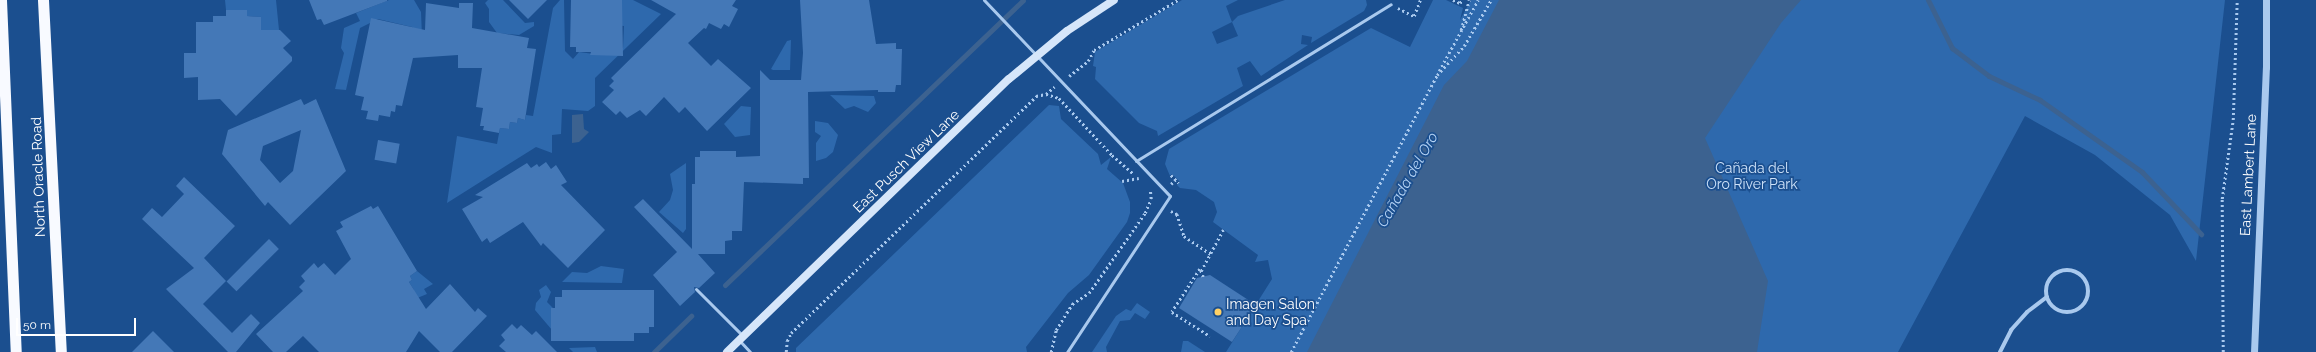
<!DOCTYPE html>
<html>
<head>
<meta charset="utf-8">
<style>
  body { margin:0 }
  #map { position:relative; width:2316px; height:352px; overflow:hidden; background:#1b4f8f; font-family:Raleway,sans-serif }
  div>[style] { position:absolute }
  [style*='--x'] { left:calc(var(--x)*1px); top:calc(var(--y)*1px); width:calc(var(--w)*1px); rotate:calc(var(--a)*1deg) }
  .green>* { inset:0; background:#2e69ad }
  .water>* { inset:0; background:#3c6290 }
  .stream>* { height:5px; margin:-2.5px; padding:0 2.5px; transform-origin:2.5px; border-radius:2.5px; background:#3c6290 }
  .building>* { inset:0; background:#4478b7; transform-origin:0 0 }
  .path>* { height:2.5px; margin-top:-1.25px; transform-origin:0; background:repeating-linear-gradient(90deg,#a9c9ee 0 2px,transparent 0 5px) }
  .service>* { height:3px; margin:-1.5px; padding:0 1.5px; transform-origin:1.5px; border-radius:1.5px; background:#a9c9ee }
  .minor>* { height:4px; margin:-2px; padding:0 2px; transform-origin:2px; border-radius:2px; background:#a9c9ee }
  .minor>.ring { margin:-2px; padding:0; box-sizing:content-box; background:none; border:4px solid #a9c9ee; border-radius:50% }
  .tertiary>* { height:7px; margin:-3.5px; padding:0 3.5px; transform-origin:3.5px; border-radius:3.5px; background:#a9c9ee }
  .secondary>* { height:8px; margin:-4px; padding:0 4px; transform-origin:4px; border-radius:4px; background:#d6e6fa }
  .trunk>* { height:11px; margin:-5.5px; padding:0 5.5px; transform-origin:5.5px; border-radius:5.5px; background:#f8faff }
  .dots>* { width:11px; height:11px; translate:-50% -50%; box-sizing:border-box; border:2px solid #1b4f8f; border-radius:50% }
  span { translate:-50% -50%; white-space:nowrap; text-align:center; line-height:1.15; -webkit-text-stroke:3.5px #1b4f8f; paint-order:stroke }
  .street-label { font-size:14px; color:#fff }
  .park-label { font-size:14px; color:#cfe3fa }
  .poi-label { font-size:14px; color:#fff }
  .left { translate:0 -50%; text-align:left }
  .water-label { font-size:15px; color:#b5d3f5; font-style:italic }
  .scale { position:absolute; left:16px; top:318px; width:120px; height:18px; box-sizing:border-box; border:2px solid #fff; border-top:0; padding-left:5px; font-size:12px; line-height:14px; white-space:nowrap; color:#fff; -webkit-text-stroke:3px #1b4f8f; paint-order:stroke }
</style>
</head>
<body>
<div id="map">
  <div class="green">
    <i style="clip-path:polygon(225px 0,276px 0,279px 30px,261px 30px,261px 17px,247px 16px,247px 10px,226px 10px)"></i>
    <i style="clip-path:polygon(389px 0,414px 0,421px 12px,422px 36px,412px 27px,378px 19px,360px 28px,346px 90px,335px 89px,344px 53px,341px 48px,344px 28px,360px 21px,356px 13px)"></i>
    <i style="clip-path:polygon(488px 0,503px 0,525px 23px,534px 22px,534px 26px,519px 35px,497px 33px,489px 22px,489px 9px,485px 3px)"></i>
    <i style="clip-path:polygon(560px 0,564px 0,565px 51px,573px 59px,579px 52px,601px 55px,616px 48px,623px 48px,624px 26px,612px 25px,621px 16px,622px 0,633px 0,661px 14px,595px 78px,595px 106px,588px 111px,562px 109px,561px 134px,552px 135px,552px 153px,536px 147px,447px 203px,457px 136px,497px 144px,500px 128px,509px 129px,510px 122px,517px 123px,518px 118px,525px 120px,526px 115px,533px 116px,553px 8px)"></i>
    <i style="clip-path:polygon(evenodd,1182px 0,1238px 0,1226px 6px,1232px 22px,1238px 16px,1285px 0,1366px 0,1367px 5px,1364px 11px,1311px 43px,1312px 37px,1302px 35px,1301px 44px,1308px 45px,1261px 76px,1250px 61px,1237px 68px,1243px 86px,1158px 136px,1157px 131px,1139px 123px,1095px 79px,1096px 67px,1093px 66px,1095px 52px,1182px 0,1232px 22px,1238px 36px,1217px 44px,1212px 32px,1232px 22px)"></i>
    <i style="clip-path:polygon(1433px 0,1446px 0,1463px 8px,1460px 20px,1471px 0,2225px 0,2196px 261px,2170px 215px,2095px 155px,2025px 116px,1898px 352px,1226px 352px,1272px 279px,1268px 260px,1255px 262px,1258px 255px,1213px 222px,1217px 212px,1214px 202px,1196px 190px,1180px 188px,1177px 185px,1180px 182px,1172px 174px,1170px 176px,1165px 164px,1169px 149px,1371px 28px,1410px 47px)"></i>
    <i style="clip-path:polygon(791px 40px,790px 70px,773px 70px,771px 69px,787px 41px)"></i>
    <i style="clip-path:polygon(830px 95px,874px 96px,876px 103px,868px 112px,854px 106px,845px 109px)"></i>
    <i style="clip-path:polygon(1049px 105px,1059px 106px,1061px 119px,1098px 154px,1101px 165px,1111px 157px,1107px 169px,1123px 183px,1130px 202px,1130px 213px,1127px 222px,1089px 275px,1068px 293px,1026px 347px,1027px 352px,796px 352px,796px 348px)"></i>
    <i style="clip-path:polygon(741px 106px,751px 107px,750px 135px,735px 137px,724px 124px)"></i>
    <i style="clip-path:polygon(815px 121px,828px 123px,838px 135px,833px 152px,826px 158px,816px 161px,816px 143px,821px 136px,815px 132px)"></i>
    <i style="clip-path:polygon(686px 163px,686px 229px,683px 233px,659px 212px,670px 200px,673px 190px,670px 174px)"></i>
    <i style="clip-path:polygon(601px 266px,624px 269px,622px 283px,562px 282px,572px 272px,587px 273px)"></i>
    <i style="clip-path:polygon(417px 271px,433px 284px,424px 289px,427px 294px,410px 301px,406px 294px,414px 290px,409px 282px,412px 280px,410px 276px)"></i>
    <i style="clip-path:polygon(546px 285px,551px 292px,547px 302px,553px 308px,552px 330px,535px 310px,536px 303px,541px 297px,539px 290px)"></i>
    <i style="clip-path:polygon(1137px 303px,1150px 312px,1145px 319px,1135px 313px,1130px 320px,1120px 321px,1106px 347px,1107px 352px,1092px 352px,1116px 316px,1126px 309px,1131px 311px)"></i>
    <i style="clip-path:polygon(1183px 341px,1188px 341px,1205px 352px,1181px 352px)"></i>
    <i style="clip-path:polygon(595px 347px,597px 352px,573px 352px,569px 348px)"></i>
  </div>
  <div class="water">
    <i style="clip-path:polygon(1499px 0,1801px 0,1781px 23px,1705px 138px,1768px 281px,1757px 352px,1307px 352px,1444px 85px,1467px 61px)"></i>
    <i style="clip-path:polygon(583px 114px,584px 129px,589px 132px,579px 142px,572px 143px,572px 115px)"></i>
  </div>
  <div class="stream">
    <i style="--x:1928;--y:0;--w:54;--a:63.4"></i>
    <i style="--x:1952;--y:48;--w:46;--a:37.1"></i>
    <i style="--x:1989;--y:76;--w:56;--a:25.2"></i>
    <i style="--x:2040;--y:100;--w:125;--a:35.2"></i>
    <i style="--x:2142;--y:172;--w:86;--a:46.4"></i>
    <i style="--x:725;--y:285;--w:412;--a:-43.7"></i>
    <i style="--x:654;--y:352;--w:52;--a:-44.2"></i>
  </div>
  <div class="building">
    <i style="clip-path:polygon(309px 0,387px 0,387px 1px,324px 25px,321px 19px,317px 20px)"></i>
    <i style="clip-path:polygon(509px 0,547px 0,528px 19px)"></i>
    <i style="clip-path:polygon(571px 0,622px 0,623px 56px,590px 55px,591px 52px,576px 52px,576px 47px,570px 47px)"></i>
    <i style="clip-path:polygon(651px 0,736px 0,732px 6px,738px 9px,729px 27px,724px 24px,721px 29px,709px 23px,706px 29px,704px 28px,688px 43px,711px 66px,718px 59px,751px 88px,707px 131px,685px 107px,679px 113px,664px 97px,646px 116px,640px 110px,627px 118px,620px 111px,616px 115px,602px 102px,614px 90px,609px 86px,614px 81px,611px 78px,676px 14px)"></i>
    <i style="clip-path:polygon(800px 0,869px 0,876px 44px,896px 43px,896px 49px,902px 49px,901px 85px,896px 85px,895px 92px,878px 92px,878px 90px,808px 92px,809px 178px,803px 178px,803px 184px,744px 182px,742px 231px,732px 231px,732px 240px,725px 241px,725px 254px,698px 254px,715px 273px,699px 288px,694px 287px,695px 292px,680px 306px,653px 275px,677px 252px,634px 207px,643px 199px,692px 249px,692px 184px,695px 184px,695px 157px,700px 157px,700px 151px,736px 151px,736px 157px,760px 156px,760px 70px,770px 80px,801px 80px,803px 53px)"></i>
    <i style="clip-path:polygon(426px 3px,459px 8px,459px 3px,473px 3px,472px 28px,529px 38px,527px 48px,536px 49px,525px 120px,518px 118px,517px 123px,510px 122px,509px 129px,500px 128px,499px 133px,483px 130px,484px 126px,480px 126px,483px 108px,476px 107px,482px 68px,458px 68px,458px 55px,413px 58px,402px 106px,396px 105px,395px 112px,391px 111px,390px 117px,379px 115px,378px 121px,366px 119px,368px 111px,361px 110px,364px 97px,355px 95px,371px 18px,425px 30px)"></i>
    <i style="clip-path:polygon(226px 10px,247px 10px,247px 16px,261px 17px,261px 30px,280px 30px,291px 41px,283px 48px,292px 57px,292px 61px,236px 116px,220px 99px,198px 100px,198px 77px,184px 78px,184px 53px,196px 53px,196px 22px,213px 22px,213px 16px,226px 16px)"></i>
    <i style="clip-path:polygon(evenodd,301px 99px,304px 105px,316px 99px,346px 171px,290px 225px,268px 202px,265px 206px,222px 154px,228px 130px,301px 99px,301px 130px,293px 171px,280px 183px,260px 160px,263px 146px,301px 130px)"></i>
    <i style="left:378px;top:140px;width:22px;height:20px;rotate:10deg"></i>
    <i style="clip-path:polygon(546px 162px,551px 169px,556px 165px,567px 182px,561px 185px,605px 230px,568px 268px,543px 243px,541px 246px,523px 222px,490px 243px,487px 238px,482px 242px,462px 209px,483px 197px,475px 195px,527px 163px,531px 168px,537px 164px,539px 167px)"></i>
    <i style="clip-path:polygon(184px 177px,235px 226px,204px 258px,226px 281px,203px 304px,232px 333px,251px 314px,260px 323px,236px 352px,228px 352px,166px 289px,194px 268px,142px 219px,152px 208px,162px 217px,184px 194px,176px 186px)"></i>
    <i style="clip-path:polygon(371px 206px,373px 209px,378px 206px,417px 271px,410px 276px,412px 280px,409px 282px,426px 309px,450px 284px,475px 312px,478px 308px,487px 316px,452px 352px,440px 352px,419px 331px,406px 352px,319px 352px,303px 336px,286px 352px,273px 352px,256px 334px,303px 291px,299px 287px,305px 281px,301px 276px,314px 263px,318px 268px,324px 263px,335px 275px,351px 259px,336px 231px,343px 227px,340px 222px)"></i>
    <i style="left:269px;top:239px;width:14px;height:60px;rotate:45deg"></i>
    <i style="clip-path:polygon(1210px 275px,1256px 305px,1232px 342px,1179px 308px,1197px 278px)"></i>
    <i style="clip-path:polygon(562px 290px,654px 290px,654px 327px,649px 327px,649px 333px,634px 333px,634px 341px,551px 341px,551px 308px,555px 308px,555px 297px,562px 297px)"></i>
    <i style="clip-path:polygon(512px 324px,517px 329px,521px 325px,532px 335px,536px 331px,557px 352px,506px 352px,499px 346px,505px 340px,501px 335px)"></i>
    <i style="clip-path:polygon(153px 331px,174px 352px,132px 352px)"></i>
  </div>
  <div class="path">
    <i style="--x:1453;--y:0;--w:8;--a:23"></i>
    <i style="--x:1460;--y:3;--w:4;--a:-56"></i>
    <i style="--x:1398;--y:8;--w:18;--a:27"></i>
    <i style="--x:1414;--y:16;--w:17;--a:-69"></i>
    <i style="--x:1461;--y:30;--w:31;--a:-75"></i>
    <i style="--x:1439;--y:71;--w:81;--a:-61.2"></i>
    <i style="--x:1069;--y:76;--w:24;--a:-38"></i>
    <i style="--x:1088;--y:61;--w:13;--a:-61"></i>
    <i style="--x:1094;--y:50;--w:98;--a:-30.8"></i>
    <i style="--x:1046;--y:94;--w:14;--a:17"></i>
    <i style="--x:1059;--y:98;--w:78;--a:47.1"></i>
    <i style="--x:1112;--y:155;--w:28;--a:41"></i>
    <i style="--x:1171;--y:175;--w:11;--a:45"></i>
    <i style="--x:1122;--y:181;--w:17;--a:-10"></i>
    <i style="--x:1171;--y:184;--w:6;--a:-45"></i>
    <i style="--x:1171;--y:211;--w:7;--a:27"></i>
    <i style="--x:1177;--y:214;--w:23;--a:72"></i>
    <i style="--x:1184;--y:236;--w:34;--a:34"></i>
    <i style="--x:1201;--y:271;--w:47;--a:-61.8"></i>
    <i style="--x:1203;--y:277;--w:9;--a:-111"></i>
    <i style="--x:1200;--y:269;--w:51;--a:123.1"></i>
    <i style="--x:1172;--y:312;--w:45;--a:32.3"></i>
    <i style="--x:786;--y:352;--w:11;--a:-85"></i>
    <i style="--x:787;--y:341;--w:9;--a:-63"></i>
    <i style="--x:791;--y:333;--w:341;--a:-44"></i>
    <i style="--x:1036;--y:96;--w:10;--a:-11"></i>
    <i style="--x:1046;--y:94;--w:11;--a:-41"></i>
    <i style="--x:1051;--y:352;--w:23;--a:-77"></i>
    <i style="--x:1056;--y:330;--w:31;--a:-58"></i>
    <i style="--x:1072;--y:304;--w:20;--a:-33"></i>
    <i style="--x:1089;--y:293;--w:98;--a:-55"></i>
    <i style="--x:1145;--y:213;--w:15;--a:-67"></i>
    <i style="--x:1151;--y:199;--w:9;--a:-96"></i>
    <i style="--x:1291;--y:352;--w:313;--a:-62.2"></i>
    <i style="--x:1437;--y:75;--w:40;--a:-47"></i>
    <i style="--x:1464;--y:46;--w:53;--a:-59.6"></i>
    <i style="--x:2223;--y:352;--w:153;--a:-90.4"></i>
    <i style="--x:2222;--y:199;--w:80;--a:-82.1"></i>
    <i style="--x:2233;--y:120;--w:120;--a:-88.1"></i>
  </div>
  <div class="service">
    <i style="--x:984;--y:0;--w:270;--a:46.5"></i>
    <i style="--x:1170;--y:196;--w:187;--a:123.4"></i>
    <i style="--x:1136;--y:161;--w:299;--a:-31.6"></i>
    <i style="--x:696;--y:289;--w:66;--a:45"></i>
    <i style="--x:739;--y:340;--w:16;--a:47"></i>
  </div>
  <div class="minor">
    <i class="ring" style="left:2046px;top:270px;width:38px;height:38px"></i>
    <i style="--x:2000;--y:352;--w:25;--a:-63"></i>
    <i style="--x:2011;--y:330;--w:24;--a:-48"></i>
    <i style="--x:2027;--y:312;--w:25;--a:-37"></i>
  </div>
  <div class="tertiary">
    <i style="--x:2254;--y:352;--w:285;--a:-87.6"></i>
    <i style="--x:2266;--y:67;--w:67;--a:-90"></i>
  </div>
  <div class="secondary">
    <i style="--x:727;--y:352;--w:392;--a:-44.1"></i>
    <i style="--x:1009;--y:79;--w:75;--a:-39.6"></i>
    <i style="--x:1067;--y:31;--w:56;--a:-33.4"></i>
  </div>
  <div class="trunk">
    <i style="--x:1;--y:0;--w:352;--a:87.6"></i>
    <i style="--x:43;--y:0;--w:352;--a:87.1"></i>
  </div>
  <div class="dots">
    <i style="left:1218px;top:312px;background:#ffd166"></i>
  </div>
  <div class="street-label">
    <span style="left:906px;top:161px;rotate:-44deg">East Pusch View Lane</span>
    <span style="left:2248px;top:175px;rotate:-87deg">East Lambert Lane</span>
    <span style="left:38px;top:177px;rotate:-92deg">North Oracle Road</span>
  </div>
  <div class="park-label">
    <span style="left:1752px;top:176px">Cañada del<br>Oro River Park</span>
  </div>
  <div class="poi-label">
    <span class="left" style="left:1226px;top:312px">Imagen Salon<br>and Day Spa</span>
  </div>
  <div class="water-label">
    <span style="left:1408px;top:180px;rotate:-60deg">Cañada del Oro</span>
  </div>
  <div class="scale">50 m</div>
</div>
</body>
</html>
